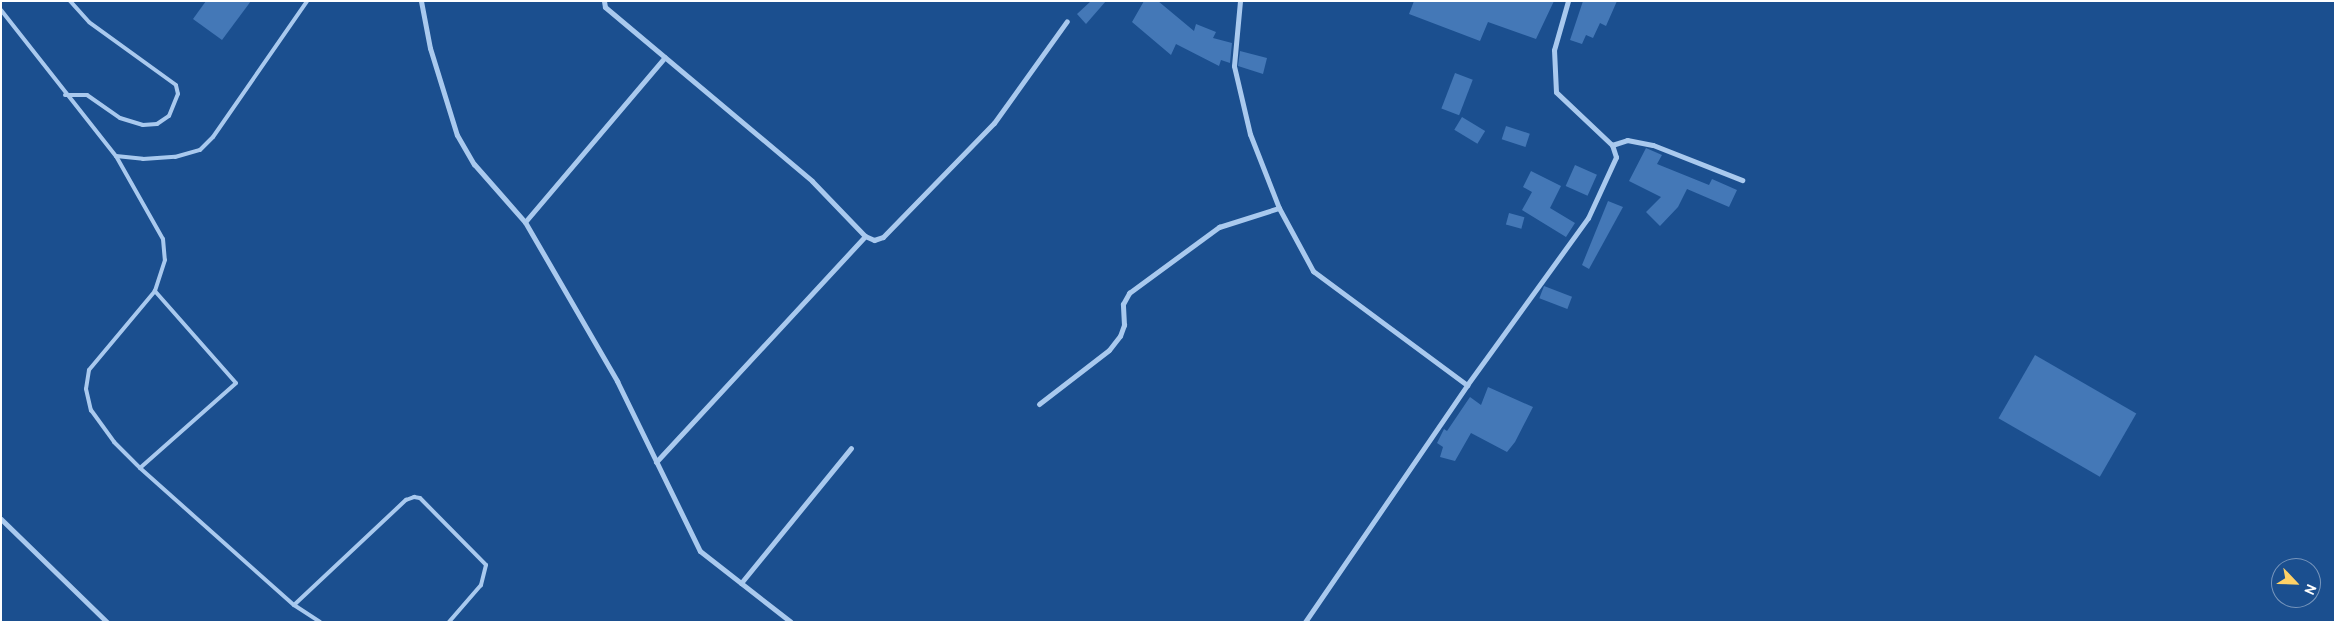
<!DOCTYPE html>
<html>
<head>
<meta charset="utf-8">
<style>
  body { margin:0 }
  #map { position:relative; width:2336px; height:623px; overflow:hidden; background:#1b4f8f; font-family:Overpass,sans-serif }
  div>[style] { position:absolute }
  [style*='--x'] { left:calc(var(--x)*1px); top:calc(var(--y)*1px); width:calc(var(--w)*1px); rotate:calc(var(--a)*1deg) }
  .building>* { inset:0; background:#4478b7; transform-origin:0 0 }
  .lane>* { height:4px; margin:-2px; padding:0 2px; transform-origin:2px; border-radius:2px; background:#a9c9ee }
  .street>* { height:5px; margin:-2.5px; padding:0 2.5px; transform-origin:2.5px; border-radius:2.5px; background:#a9c9ee }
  span { translate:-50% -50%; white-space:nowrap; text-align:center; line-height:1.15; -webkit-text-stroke:4.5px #1b4f8f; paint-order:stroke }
  .frame { position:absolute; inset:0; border:2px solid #fff; pointer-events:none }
  .north { position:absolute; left:2271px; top:558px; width:50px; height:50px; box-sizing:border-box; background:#1b4f8f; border:1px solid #7695bc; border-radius:50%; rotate:114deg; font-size:14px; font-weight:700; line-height:20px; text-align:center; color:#fff }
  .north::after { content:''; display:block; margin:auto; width:18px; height:22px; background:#ffd166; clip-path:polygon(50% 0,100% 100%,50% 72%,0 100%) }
</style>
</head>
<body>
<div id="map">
  <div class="building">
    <i style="clip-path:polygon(206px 1px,251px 1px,222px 40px,193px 19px)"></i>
    <i style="clip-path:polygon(1091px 1px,1106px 1px,1086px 24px,1077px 14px)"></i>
    <i style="clip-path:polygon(1144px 1px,1158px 1px,1194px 31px,1196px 24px,1216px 32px,1213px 38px,1232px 43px,1230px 63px,1221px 60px,1219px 66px,1176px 44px,1171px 55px,1132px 22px)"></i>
    <i style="clip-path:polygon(1414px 1px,1554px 1px,1536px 39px,1488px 22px,1480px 41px,1409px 14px)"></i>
    <i style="clip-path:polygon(1583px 1px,1617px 1px,1606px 26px,1600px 23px,1593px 38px,1586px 35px,1582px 44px,1570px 40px)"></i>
    <i style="clip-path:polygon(1240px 51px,1267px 58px,1263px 74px,1238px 66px)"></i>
    <i style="left:1455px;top:73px;width:19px;height:38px;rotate:21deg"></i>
    <i style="left:1462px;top:117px;width:27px;height:15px;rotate:31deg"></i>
    <i style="left:1506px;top:126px;width:25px;height:14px;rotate:18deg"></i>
    <i style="clip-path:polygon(1646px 148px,1662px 155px,1657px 164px,1709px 185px,1712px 179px,1737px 190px,1729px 207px,1687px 189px,1678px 207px,1660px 226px,1646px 212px,1661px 197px,1629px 181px)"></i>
    <i style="left:1575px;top:165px;width:24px;height:23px;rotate:24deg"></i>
    <i style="clip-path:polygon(1531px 171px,1561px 186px,1550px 208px,1575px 223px,1566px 237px,1522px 210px,1532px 192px,1523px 187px)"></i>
    <i style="clip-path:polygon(1608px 201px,1623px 207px,1589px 269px,1582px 265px)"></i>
    <i style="left:1509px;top:213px;width:16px;height:12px;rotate:15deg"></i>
    <i style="left:1544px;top:286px;width:30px;height:13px;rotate:21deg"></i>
    <i style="left:2035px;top:355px;width:117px;height:73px;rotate:30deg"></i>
    <i style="clip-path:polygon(1488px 387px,1533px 407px,1515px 442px,1507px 452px,1471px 433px,1455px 461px,1440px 457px,1443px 447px,1437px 443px,1444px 429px,1447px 431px,1470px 397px,1481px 405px)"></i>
  </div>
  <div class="lane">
    <i style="--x:1;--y:10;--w:186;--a:51.8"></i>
    <i style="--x:116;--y:156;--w:95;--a:60.5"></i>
    <i style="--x:163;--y:239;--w:21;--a:85"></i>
    <i style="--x:165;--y:260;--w:33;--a:108"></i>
    <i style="--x:155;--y:291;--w:103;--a:129.9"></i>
    <i style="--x:89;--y:370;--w:19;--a:99"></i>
    <i style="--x:86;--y:389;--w:22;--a:77"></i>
    <i style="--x:91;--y:410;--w:39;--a:54"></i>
    <i style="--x:114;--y:442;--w:37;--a:45"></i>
    <i style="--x:140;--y:468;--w:206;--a:41.7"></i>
    <i style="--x:294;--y:605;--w:31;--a:33"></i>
    <i style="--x:65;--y:95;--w:22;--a:0"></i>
    <i style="--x:87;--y:95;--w:40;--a:34.9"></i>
    <i style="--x:120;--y:118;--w:24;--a:17"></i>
    <i style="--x:143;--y:125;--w:14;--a:-4"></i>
    <i style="--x:157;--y:124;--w:14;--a:-34"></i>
    <i style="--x:169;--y:116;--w:24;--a:-68"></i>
    <i style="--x:178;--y:94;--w:9;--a:-103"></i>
    <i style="--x:176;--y:85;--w:107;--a:-144.1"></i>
    <i style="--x:89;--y:22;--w:28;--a:-132"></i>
    <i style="--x:116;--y:156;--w:27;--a:6"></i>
    <i style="--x:143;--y:159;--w:32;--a:-4"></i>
    <i style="--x:175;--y:157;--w:26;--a:-16"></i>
    <i style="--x:200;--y:150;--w:18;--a:-45"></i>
    <i style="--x:213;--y:137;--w:165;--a:-55.3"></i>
    <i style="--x:140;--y:468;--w:128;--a:-41.5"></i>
    <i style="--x:236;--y:383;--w:123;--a:-131.4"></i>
    <i style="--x:294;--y:605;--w:154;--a:-43.2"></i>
    <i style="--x:406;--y:500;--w:9;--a:-21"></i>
    <i style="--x:414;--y:497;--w:6;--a:9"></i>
    <i style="--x:420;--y:498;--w:94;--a:45.4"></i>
    <i style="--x:486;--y:565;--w:21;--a:104"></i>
    <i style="--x:481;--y:585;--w:49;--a:130.9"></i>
  </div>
  <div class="street">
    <i style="--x:421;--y:1;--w:48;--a:79.2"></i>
    <i style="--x:430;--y:48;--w:91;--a:72.8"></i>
    <i style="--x:457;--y:135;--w:34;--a:60"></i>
    <i style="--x:474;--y:164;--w:77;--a:48.7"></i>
    <i style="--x:525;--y:222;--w:184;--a:59.9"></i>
    <i style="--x:617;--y:381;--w:189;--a:64"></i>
    <i style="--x:700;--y:551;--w:115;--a:38"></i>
    <i style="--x:604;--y:1;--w:6;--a:81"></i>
    <i style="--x:605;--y:7;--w:270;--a:40"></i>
    <i style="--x:812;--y:181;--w:76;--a:46.1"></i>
    <i style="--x:865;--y:236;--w:10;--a:24"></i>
    <i style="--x:874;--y:240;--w:9;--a:-18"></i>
    <i style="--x:883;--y:237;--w:159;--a:-45.8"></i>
    <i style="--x:994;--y:123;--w:125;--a:-54.4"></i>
    <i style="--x:1240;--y:1;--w:65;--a:95.3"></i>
    <i style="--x:1234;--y:66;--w:70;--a:76.8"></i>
    <i style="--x:1250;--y:134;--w:79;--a:68.6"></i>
    <i style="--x:1279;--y:208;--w:72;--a:61.6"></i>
    <i style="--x:1313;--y:271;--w:192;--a:36.5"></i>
    <i style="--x:1612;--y:145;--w:16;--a:-18"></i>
    <i style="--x:1627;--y:140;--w:26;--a:11"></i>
    <i style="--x:1653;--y:145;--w:96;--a:21.5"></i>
    <i style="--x:525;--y:222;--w:216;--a:-49.7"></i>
    <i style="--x:1039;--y:404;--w:88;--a:-37.6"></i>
    <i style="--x:1109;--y:350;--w:18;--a:-52"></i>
    <i style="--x:1120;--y:336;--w:12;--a:-70"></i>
    <i style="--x:1124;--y:325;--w:21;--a:-93"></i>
    <i style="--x:1123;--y:304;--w:13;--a:-61"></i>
    <i style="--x:1129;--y:293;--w:112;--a:-36.3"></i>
    <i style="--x:1219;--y:227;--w:63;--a:-17.6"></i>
    <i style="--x:656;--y:462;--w:308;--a:-47.2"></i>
    <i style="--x:1;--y:519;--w:148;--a:44.2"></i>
    <i style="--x:741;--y:583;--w:174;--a:-50.8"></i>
    <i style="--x:1305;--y:622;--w:287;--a:-55.6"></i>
    <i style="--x:1467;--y:385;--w:206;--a:-54.1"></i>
    <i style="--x:1588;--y:218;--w:67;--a:-65.3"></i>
    <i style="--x:1616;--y:157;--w:13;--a:-108"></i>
    <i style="--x:1612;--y:145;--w:77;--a:-136.6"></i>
    <i style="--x:1556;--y:92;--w:42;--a:-92.7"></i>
    <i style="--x:1554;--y:50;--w:51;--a:-74.1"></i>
  </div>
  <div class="frame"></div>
  <div class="north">N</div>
</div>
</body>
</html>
